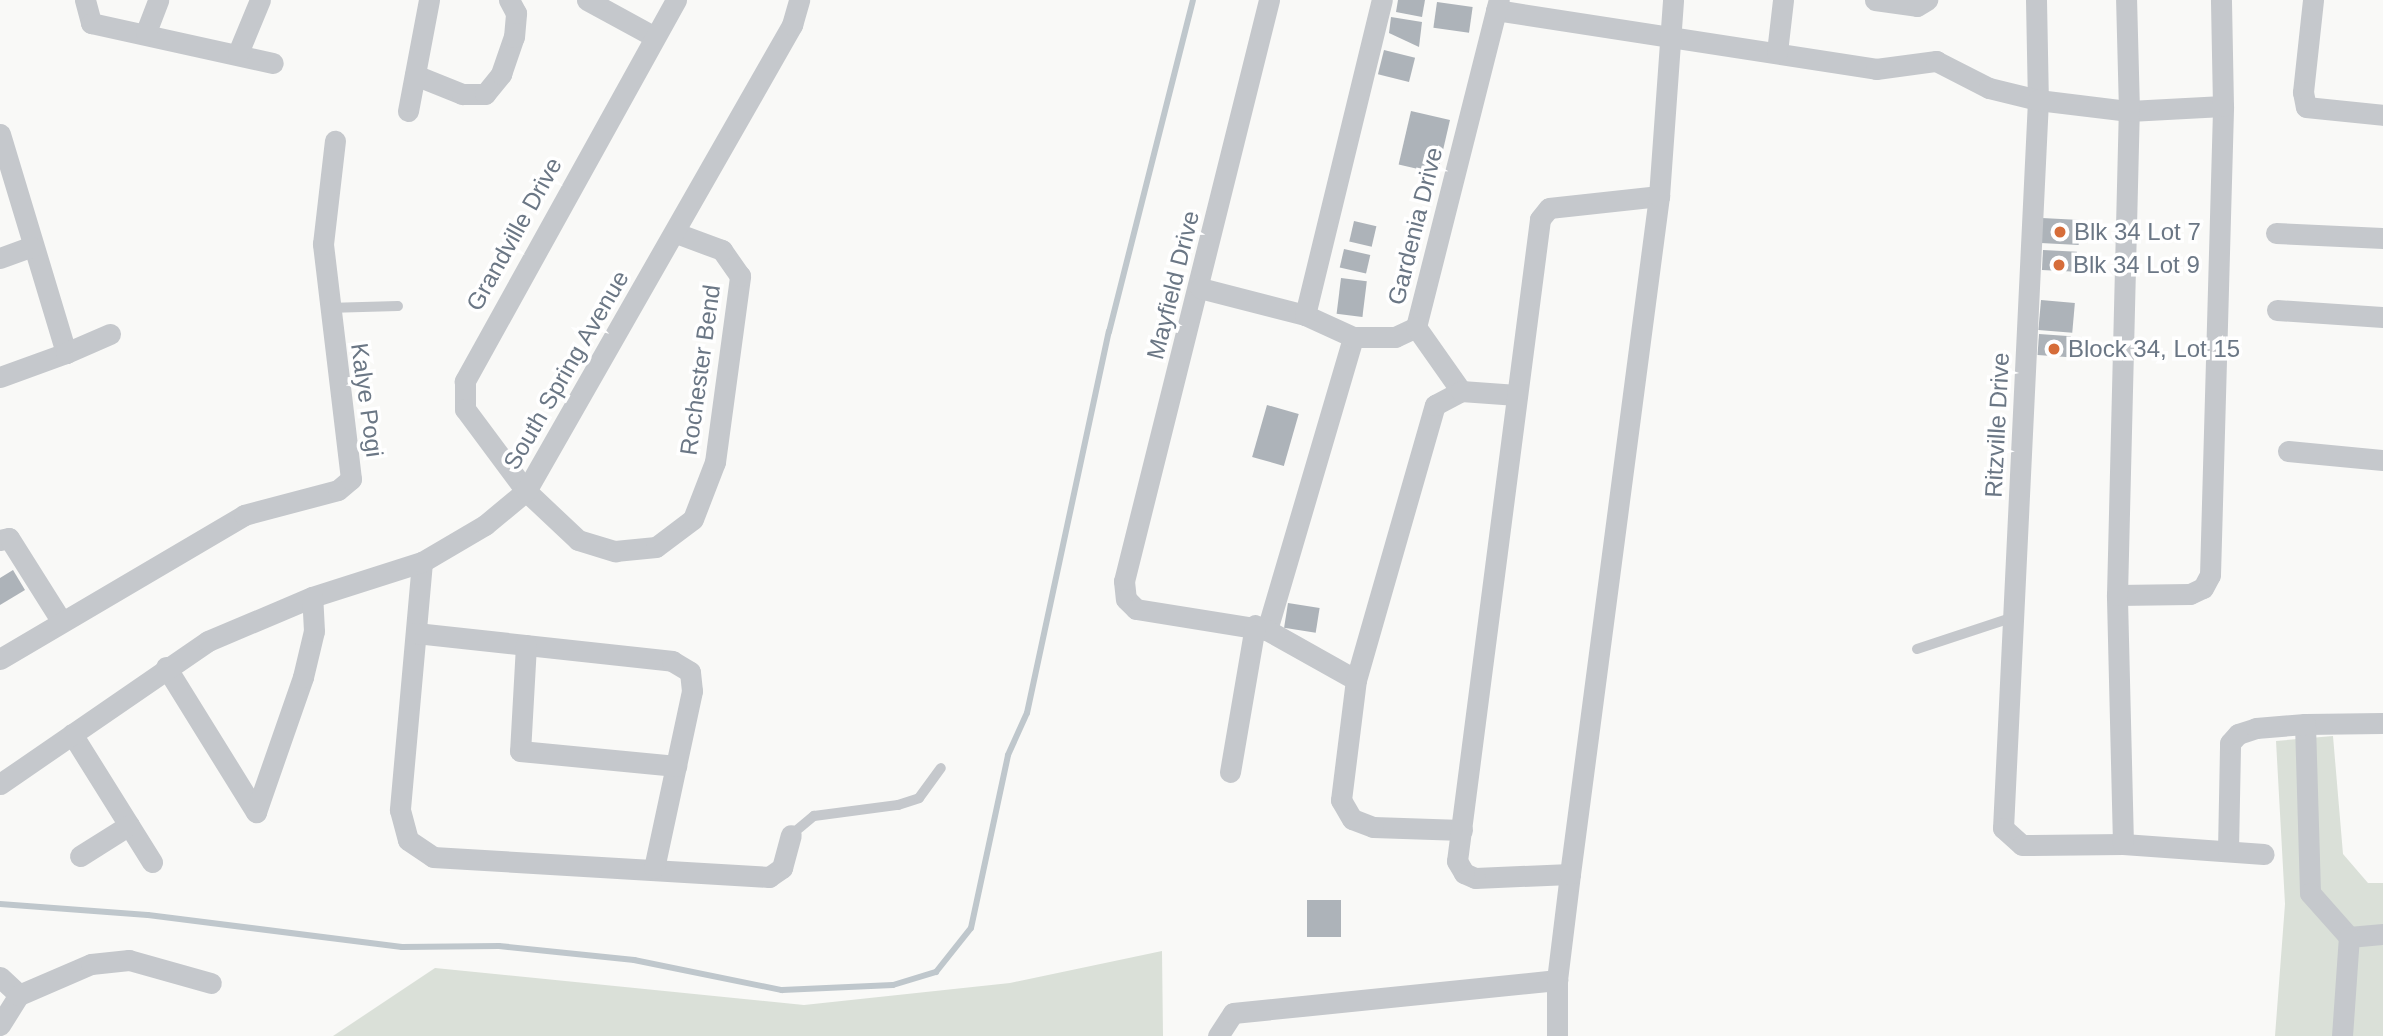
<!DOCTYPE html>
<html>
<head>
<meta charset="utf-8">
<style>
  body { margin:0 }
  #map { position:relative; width:2383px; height:1036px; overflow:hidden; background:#f9f9f7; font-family:Arial,sans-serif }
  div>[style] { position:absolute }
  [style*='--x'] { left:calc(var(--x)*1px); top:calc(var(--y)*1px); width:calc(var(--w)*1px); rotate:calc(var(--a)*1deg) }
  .green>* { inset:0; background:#dae0d8 }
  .stream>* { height:6px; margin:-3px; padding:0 3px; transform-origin:3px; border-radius:3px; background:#bfc7cc }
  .building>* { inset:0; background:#adb3b9; transform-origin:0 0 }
  .lane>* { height:10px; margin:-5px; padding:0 5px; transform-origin:5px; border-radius:5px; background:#c5c8cc }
  .street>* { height:21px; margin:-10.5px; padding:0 10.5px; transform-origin:10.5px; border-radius:10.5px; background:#c5c8cc }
  .dots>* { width:19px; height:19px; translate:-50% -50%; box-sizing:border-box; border:4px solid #fff; border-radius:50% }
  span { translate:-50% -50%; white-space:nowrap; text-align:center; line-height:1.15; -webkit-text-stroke:7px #fff; paint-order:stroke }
  .street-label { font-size:24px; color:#6b7785 }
  .poi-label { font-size:24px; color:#6b7785 }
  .left { translate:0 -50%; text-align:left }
</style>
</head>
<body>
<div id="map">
  <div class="green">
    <i style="clip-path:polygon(2333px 736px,2343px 854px,2368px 883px,2383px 883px,2383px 1036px,2275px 1036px,2285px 904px,2276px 741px)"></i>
    <i style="clip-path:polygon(1162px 951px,1163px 1036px,333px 1036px,435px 968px,804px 1005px,1010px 983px)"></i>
  </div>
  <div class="stream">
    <i style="--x:0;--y:904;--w:148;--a:4.3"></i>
    <i style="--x:148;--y:915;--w:256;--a:7.2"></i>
    <i style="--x:402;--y:947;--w:97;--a:-0.6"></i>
    <i style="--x:499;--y:946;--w:136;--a:5.9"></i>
    <i style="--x:634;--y:960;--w:151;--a:11.5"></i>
    <i style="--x:782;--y:990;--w:111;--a:-2.6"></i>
    <i style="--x:893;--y:985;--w:45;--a:-16.8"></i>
    <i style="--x:936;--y:972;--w:56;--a:-51.5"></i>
    <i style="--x:971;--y:928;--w:177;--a:-77.9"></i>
    <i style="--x:1008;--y:755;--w:46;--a:-65.7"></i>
    <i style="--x:1027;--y:713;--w:390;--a:-77.9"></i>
    <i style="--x:1109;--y:332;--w:342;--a:-75.8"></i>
  </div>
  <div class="building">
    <i style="clip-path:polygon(1398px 0,1425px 0,1422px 17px,1396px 12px)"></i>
    <i style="left:1437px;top:2px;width:36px;height:26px;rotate:8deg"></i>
    <i style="clip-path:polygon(1391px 17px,1422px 22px,1419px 47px,1389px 33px)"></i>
    <i style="left:1384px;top:50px;width:32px;height:25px;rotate:14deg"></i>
    <i style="left:1411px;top:111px;width:40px;height:55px;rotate:13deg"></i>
    <i style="left:2042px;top:218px;width:38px;height:25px;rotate:3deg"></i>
    <i style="left:1354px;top:221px;width:23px;height:21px;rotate:13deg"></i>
    <i style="left:1344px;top:249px;width:27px;height:19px;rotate:13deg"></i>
    <i style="left:2043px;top:250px;width:34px;height:20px;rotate:3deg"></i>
    <i style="left:1341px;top:278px;width:26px;height:36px;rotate:7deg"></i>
    <i style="left:2041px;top:300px;width:34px;height:30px;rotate:5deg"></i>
    <i style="left:2039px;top:334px;width:32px;height:21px;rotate:4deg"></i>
    <i style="left:1267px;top:405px;width:33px;height:54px;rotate:16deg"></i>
    <i style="clip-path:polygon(13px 570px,25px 590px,0 605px,0 578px)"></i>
    <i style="left:1288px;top:603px;width:32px;height:25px;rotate:9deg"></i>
    <i style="left:1307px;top:900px;width:34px;height:37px"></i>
  </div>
  <div class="lane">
    <i style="--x:327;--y:308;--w:71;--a:-1.6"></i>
    <i style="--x:1917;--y:649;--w:102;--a:-18.3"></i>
    <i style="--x:791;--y:835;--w:30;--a:-40"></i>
    <i style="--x:814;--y:816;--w:85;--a:-7.5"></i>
    <i style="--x:898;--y:805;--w:22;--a:-18"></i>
    <i style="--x:919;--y:798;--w:37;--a:-54"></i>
  </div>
  <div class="street">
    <i style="--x:85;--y:0;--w:24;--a:75"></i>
    <i style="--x:91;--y:23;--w:186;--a:12.4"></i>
    <i style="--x:587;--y:0;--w:77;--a:28.6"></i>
    <i style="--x:676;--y:0;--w:436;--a:119"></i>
    <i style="--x:465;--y:381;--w:28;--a:90"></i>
    <i style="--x:465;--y:409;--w:102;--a:53.4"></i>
    <i style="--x:526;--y:491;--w:71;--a:43.3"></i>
    <i style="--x:578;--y:540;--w:39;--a:17"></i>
    <i style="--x:615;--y:551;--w:41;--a:-5.6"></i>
    <i style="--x:656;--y:547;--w:46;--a:-37.1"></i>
    <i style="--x:693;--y:519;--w:61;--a:-68.9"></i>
    <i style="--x:715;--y:462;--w:188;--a:-82.3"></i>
    <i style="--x:740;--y:276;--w:32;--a:-125"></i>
    <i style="--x:722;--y:250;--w:49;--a:-159.7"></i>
    <i style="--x:1269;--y:0;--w:599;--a:104.01"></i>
    <i style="--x:1124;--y:581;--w:18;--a:84"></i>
    <i style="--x:1126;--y:599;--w:14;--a:45"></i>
    <i style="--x:1136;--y:609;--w:133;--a:9.1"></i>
    <i style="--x:1267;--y:630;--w:305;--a:-73.6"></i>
    <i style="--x:1875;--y:0;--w:42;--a:8.1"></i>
    <i style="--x:1917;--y:6;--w:12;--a:-31"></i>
    <i style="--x:2036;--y:0;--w:100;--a:88.9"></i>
    <i style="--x:2038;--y:100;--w:729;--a:92.75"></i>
    <i style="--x:2003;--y:828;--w:25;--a:42"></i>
    <i style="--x:2022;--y:845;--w:101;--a:-0.6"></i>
    <i style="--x:2123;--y:844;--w:141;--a:4.1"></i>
    <i style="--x:2313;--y:0;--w:93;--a:96.2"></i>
    <i style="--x:2303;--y:92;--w:15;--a:79"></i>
    <i style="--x:2306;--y:107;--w:77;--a:5.9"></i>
    <i style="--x:1496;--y:10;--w:385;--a:8.8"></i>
    <i style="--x:1876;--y:69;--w:61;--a:-7.6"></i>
    <i style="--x:1936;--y:61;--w:59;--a:27"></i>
    <i style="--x:1989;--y:88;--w:50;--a:13.8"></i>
    <i style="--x:2038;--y:100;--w:92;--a:6.9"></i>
    <i style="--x:2129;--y:111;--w:94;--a:-3"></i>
    <i style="--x:146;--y:32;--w:34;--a:-69"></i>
    <i style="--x:1777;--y:52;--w:52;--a:-83.4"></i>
    <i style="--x:238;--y:53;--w:57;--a:-67.5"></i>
    <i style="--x:415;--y:75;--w:51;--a:22"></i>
    <i style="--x:462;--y:94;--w:23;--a:0"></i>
    <i style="--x:485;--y:94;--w:26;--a:-51"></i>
    <i style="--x:501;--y:74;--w:39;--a:-71"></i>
    <i style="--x:514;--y:37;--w:24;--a:-85"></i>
    <i style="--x:516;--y:13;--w:15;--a:-118"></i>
    <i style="--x:408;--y:111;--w:113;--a:-79.3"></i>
    <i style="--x:0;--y:134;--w:229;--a:73.2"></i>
    <i style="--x:66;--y:353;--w:70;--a:160"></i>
    <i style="--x:2276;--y:233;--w:107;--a:2.7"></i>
    <i style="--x:0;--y:258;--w:33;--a:-20"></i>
    <i style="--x:1200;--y:288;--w:108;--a:14.4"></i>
    <i style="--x:1305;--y:315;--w:53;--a:24.6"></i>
    <i style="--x:1353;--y:337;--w:42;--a:0"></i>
    <i style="--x:1395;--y:337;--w:23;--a:-25"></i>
    <i style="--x:1416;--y:327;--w:337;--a:-75.8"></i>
    <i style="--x:2277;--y:310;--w:106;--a:3.8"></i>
    <i style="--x:1305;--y:315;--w:324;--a:-76.3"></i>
    <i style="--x:1416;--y:327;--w:78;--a:54.9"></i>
    <i style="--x:66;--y:353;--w:48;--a:-23.4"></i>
    <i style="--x:2288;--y:451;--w:95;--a:5.4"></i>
    <i style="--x:0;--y:540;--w:9;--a:-13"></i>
    <i style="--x:9;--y:538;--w:99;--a:57.8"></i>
    <i style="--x:422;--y:562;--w:249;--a:95.1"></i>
    <i style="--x:400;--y:810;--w:31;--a:75"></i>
    <i style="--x:408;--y:840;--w:30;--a:34"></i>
    <i style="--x:433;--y:857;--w:337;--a:3.4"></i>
    <i style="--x:769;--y:877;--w:16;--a:-35"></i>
    <i style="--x:782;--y:868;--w:34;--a:-75"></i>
    <i style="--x:2117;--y:595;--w:73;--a:-0.8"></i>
    <i style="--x:2190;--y:594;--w:14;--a:-25"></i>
    <i style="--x:2203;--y:588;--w:15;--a:-62"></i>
    <i style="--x:2210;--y:575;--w:469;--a:-88.4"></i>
    <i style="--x:2223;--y:106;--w:106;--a:-91.1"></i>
    <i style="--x:1267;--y:630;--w:102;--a:29.3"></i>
    <i style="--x:416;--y:633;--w:258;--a:6.2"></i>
    <i style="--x:672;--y:661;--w:21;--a:31"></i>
    <i style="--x:690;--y:672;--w:19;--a:84"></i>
    <i style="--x:692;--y:691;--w:181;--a:102.1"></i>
    <i style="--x:526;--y:645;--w:106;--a:93.2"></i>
    <i style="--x:520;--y:751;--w:157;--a:5.5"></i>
    <i style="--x:0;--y:659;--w:283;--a:-30.5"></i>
    <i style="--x:244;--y:515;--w:97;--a:-14.9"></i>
    <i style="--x:338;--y:490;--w:17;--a:-40"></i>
    <i style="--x:351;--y:479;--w:237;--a:-96.8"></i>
    <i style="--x:323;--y:244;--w:104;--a:-83.4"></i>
    <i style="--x:166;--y:667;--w:171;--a:58.2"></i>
    <i style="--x:2383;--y:723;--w:78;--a:179.3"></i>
    <i style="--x:2305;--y:724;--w:169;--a:88.3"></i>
    <i style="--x:2310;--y:893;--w:59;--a:48.4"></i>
    <i style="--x:2349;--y:937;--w:34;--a:-5"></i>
    <i style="--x:72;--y:734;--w:151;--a:58"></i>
    <i style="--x:1230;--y:772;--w:149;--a:-80.3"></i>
    <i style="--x:0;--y:784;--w:252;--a:-34.5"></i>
    <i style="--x:208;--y:641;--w:113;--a:-22.9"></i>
    <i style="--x:312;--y:597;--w:115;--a:-17.7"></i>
    <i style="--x:422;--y:562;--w:73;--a:-30.4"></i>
    <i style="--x:485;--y:525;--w:53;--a:-39.7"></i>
    <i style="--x:526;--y:491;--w:537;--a:-60.28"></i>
    <i style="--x:792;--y:25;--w:26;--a:-74"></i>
    <i style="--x:256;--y:812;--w:143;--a:-70.8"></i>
    <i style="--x:303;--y:677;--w:47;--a:-76.6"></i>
    <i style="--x:314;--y:631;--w:34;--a:-93"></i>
    <i style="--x:1462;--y:830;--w:89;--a:-178.1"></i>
    <i style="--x:1373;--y:827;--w:22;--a:-159"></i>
    <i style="--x:1352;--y:819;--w:22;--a:-120"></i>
    <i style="--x:1341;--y:800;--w:121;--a:-82.9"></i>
    <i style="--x:1356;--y:680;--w:286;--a:-74"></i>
    <i style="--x:1435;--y:405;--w:30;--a:-28"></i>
    <i style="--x:1461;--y:391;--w:56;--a:4.1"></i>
    <i style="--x:2123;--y:844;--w:249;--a:-91.4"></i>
    <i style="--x:2117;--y:595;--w:484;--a:-88.6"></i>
    <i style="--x:2129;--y:111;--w:111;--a:-91.5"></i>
    <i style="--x:2228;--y:851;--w:108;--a:-88.9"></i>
    <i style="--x:2230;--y:743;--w:12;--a:-48"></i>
    <i style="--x:2238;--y:734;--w:19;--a:-18"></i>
    <i style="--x:2256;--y:728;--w:49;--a:-4.7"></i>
    <i style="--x:80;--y:856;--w:58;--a:-32.3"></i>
    <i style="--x:1570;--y:874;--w:95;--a:177.6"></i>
    <i style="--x:1475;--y:878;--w:12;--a:-156"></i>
    <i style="--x:1464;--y:873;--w:14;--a:-120"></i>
    <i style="--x:1457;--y:861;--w:647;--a:-82.63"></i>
    <i style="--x:1540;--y:219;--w:14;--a:-51"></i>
    <i style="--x:1549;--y:208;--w:111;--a:-6.2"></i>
    <i style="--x:0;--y:977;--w:26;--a:43"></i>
    <i style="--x:0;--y:1025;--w:36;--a:-58"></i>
    <i style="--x:19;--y:995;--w:78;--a:-23.3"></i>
    <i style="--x:91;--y:964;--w:38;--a:-6"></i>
    <i style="--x:129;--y:960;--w:85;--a:15.7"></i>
    <i style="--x:1218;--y:1036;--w:27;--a:-57"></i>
    <i style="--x:1233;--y:1013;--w:326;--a:-5.8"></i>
    <i style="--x:1557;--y:1036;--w:56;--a:-90"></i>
    <i style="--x:1557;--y:980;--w:107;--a:-83"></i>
    <i style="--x:1570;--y:874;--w:684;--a:-82.52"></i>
    <i style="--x:1659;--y:196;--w:196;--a:-85.9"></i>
    <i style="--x:2342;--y:1036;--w:99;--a:-86"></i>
  </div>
  <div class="dots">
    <i style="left:2060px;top:232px;background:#d66d3a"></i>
    <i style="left:2059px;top:265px;background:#d66d3a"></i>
    <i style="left:2054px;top:349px;background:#d66d3a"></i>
  </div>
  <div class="street-label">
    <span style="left:1415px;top:226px;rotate:-76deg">Gardenia Drive</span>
    <span style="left:514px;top:234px;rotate:-61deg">Grandville Drive</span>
    <span style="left:1173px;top:285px;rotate:-76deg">Mayfield Drive</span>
    <span style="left:566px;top:370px;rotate:-60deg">South Spring Avenue</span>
    <span style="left:700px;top:370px;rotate:-82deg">Rochester Bend</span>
    <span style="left:367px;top:400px;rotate:82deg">Kalye Pogi</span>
    <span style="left:1997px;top:425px;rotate:-87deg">Ritzville Drive</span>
  </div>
  <div class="poi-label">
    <span class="left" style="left:2074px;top:232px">Blk 34 Lot 7</span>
    <span class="left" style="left:2073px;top:265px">Blk 34 Lot 9</span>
    <span class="left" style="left:2068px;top:349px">Block 34, Lot 15</span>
  </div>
</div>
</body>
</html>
